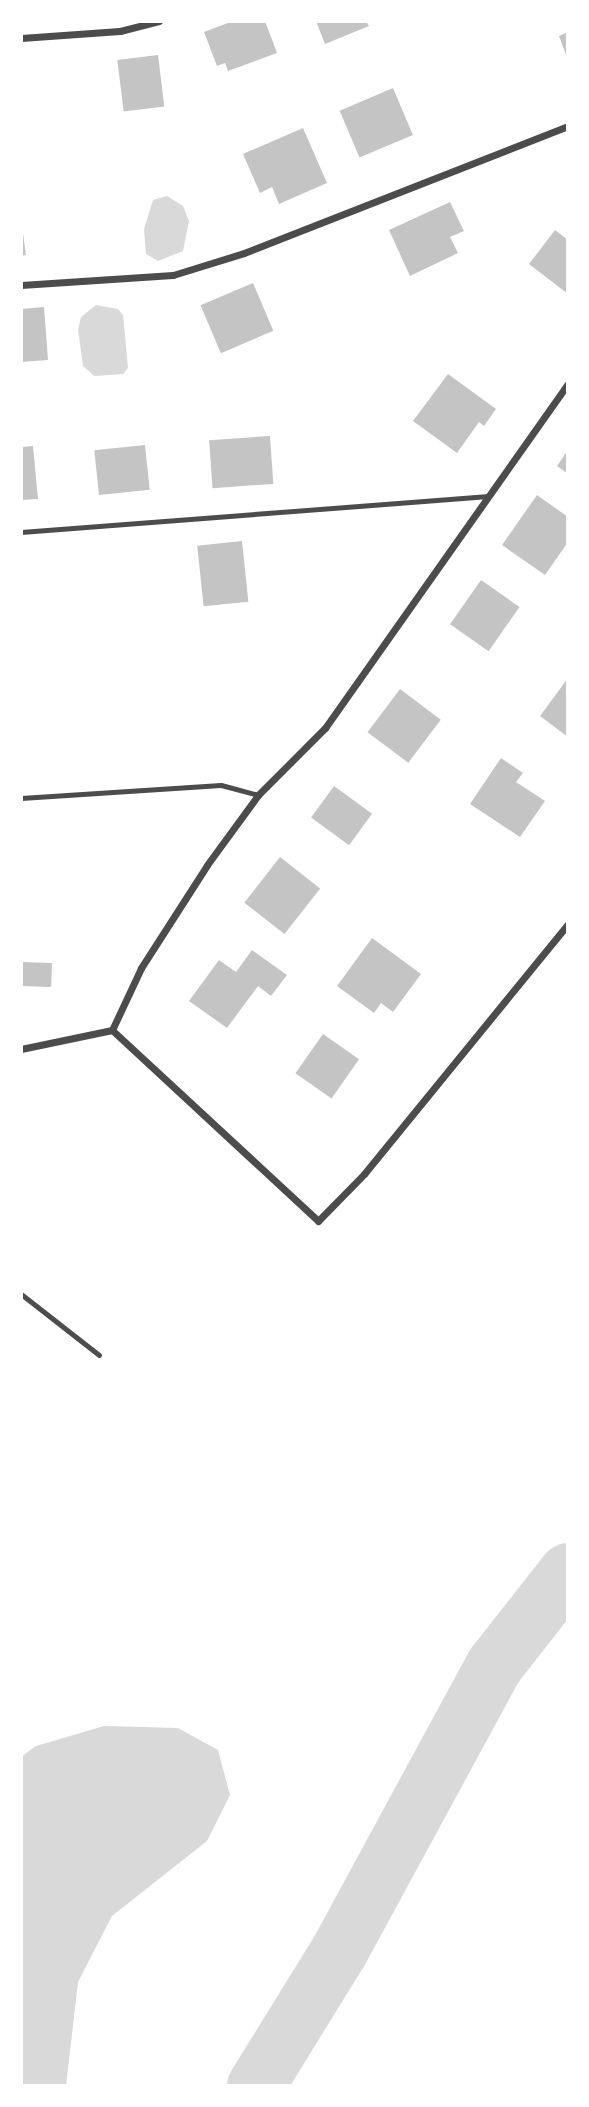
<!DOCTYPE html>
<html>
<head>
<meta charset="utf-8">
<style>
  body { margin:0 }
  #map { position:relative; width:589px; height:2107px; overflow:hidden; background:#fff; font-family:"Work Sans",sans-serif }
  div>[style] { position:absolute }
  [style*='--x'] { left:calc(var(--x)*1px); top:calc(var(--y)*1px); width:calc(var(--w)*1px); rotate:calc(var(--a)*1deg) }
  .water>* { inset:0; background:#d9d9d9 }
  .river>* { height:58px; margin:-29px; padding:0 29px; transform-origin:29px; border-radius:29px; background:#d9d9d9 }
  .building>* { inset:0; background:#c4c4c4; transform-origin:0 0 }
  .service>* { height:5px; margin:-2.5px; padding:0 2.5px; transform-origin:2.5px; border-radius:2.5px; background:#4c4c4c }
  .minor>* { height:7px; margin:-3.5px; padding:0 3.5px; transform-origin:3.5px; border-radius:3.5px; background:#4c4c4c }
  span { translate:-50% -50%; white-space:nowrap; text-align:center; line-height:1.15; -webkit-text-stroke:5px #fff; paint-order:stroke }
  .frame { position:absolute; inset:0; border:23px solid #fff; pointer-events:none }
</style>
</head>
<body>
<div id="map">
  <div class="water">
    <i style="clip-path:polygon(167px 196px,183px 206px,189px 221px,183px 251px,158px 261px,146px 254px,144px 229px,153px 200px)"></i>
    <i style="clip-path:polygon(96px 305px,118px 309px,123px 315px,128px 368px,123px 374px,94px 376px,83px 366px,78px 330px,81px 317px)"></i>
    <i style="clip-path:polygon(104px 1726px,178px 1728px,218px 1750px,230px 1795px,207px 1841px,112px 1916px,78px 1982px,66px 2086px,21px 2086px,21px 1757px,36px 1746px)"></i>
  </div>
  <div class="river">
    <i style="--x:256;--y:2086;--w:160;--a:-58.3"></i>
    <i style="--x:340;--y:1950;--w:324;--a:-61.5"></i>
    <i style="--x:495;--y:1665;--w:118;--a:-51.9"></i>
  </div>
  <div class="building">
    <i style="clip-path:polygon(233px 21px,265px 21px,277px 53px,228px 71px,225px 63px,217px 66px,204px 32px)"></i>
    <i style="clip-path:polygon(316px 21px,366px 21px,369px 26px,325px 44px)"></i>
    <i style="clip-path:polygon(568px 32px,568px 60px,559px 36px)"></i>
    <i style="left:158px;top:55px;width:52px;height:41px;rotate:83deg"></i>
    <i style="left:393px;top:88px;width:51px;height:58px;rotate:67deg"></i>
    <i style="clip-path:polygon(303px 128px,327px 183px,279px 204px,272px 187px,260px 193px,243px 154px)"></i>
    <i style="clip-path:polygon(450px 202px,464px 231px,450px 237px,458px 253px,410px 276px,389px 230px)"></i>
    <i style="clip-path:polygon(21px 218px,26px 255px,21px 256px)"></i>
    <i style="clip-path:polygon(555px 230px,568px 240px,568px 294px,529px 264px)"></i>
    <i style="left:253px;top:283px;width:52px;height:57px;rotate:67deg"></i>
    <i style="clip-path:polygon(44px 307px,48px 360px,21px 362px,21px 309px)"></i>
    <i style="clip-path:polygon(448px 374px,496px 409px,484px 426px,479px 422px,457px 453px,413px 421px)"></i>
    <i style="left:270px;top:436px;width:48px;height:61px;rotate:86deg"></i>
    <i style="left:145px;top:445px;width:45px;height:51px;rotate:84deg"></i>
    <i style="clip-path:polygon(33px 446px,38px 499px,21px 500px,21px 447px)"></i>
    <i style="clip-path:polygon(568px 450px,568px 474px,557px 466px)"></i>
    <i style="clip-path:polygon(537px 495px,568px 517px,568px 542px,545px 575px,502px 545px)"></i>
    <i style="left:242px;top:541px;width:61px;height:45px;rotate:84deg"></i>
    <i style="left:481px;top:580px;width:47px;height:54px;rotate:35deg"></i>
    <i style="clip-path:polygon(568px 678px,568px 737px,540px 716px)"></i>
    <i style="left:400px;top:689px;width:51px;height:54px;rotate:37deg"></i>
    <i style="clip-path:polygon(501px 758px,523px 773px,516px 782px,545px 801px,520px 837px,470px 804px)"></i>
    <i style="left:334px;top:786px;width:47px;height:39px;rotate:36deg"></i>
    <i style="left:280px;top:857px;width:51px;height:58px;rotate:38deg"></i>
    <i style="clip-path:polygon(372px 938px,421px 974px,393px 1012px,381px 1003px,374px 1013px,337px 986px)"></i>
    <i style="clip-path:polygon(252px 950px,287px 975px,271px 996px,258px 986px,227px 1028px,189px 1001px,219px 960px,236px 972px)"></i>
    <i style="left:21px;top:962px;width:31px;height:24px;rotate:2deg"></i>
    <i style="left:323px;top:1034px;width:44px;height:48px;rotate:35deg"></i>
  </div>
  <div class="service">
    <i style="--x:21;--y:532;--w:469;--a:-4.4"></i>
    <i style="--x:21;--y:798;--w:200;--a:-3.7"></i>
    <i style="--x:221;--y:785;--w:38;--a:15"></i>
    <i style="--x:21;--y:1294;--w:99;--a:38"></i>
  </div>
  <div class="minor">
    <i style="--x:21;--y:38;--w:99;--a:-4"></i>
    <i style="--x:120;--y:31;--w:40;--a:-14.4"></i>
    <i style="--x:21;--y:285;--w:152;--a:-3.8"></i>
    <i style="--x:173;--y:275;--w:74;--a:-17.2"></i>
    <i style="--x:244;--y:253;--w:348;--a:-21.4"></i>
    <i style="--x:112;--y:1030;--w:68;--a:-64.9"></i>
    <i style="--x:141;--y:968;--w:122;--a:-57.3"></i>
    <i style="--x:207;--y:865;--w:87;--a:-53.9"></i>
    <i style="--x:258;--y:795;--w:95;--a:-45"></i>
    <i style="--x:325;--y:728;--w:421;--a:-54.8"></i>
    <i style="--x:112;--y:1030;--w:281;--a:42.8"></i>
    <i style="--x:318;--y:1221;--w:66;--a:-45.6"></i>
    <i style="--x:364;--y:1174;--w:323;--a:-50.8"></i>
    <i style="--x:21;--y:1049;--w:93;--a:-11.8"></i>
  </div>
  <div class="frame"></div>
</div>
</body>
</html>
